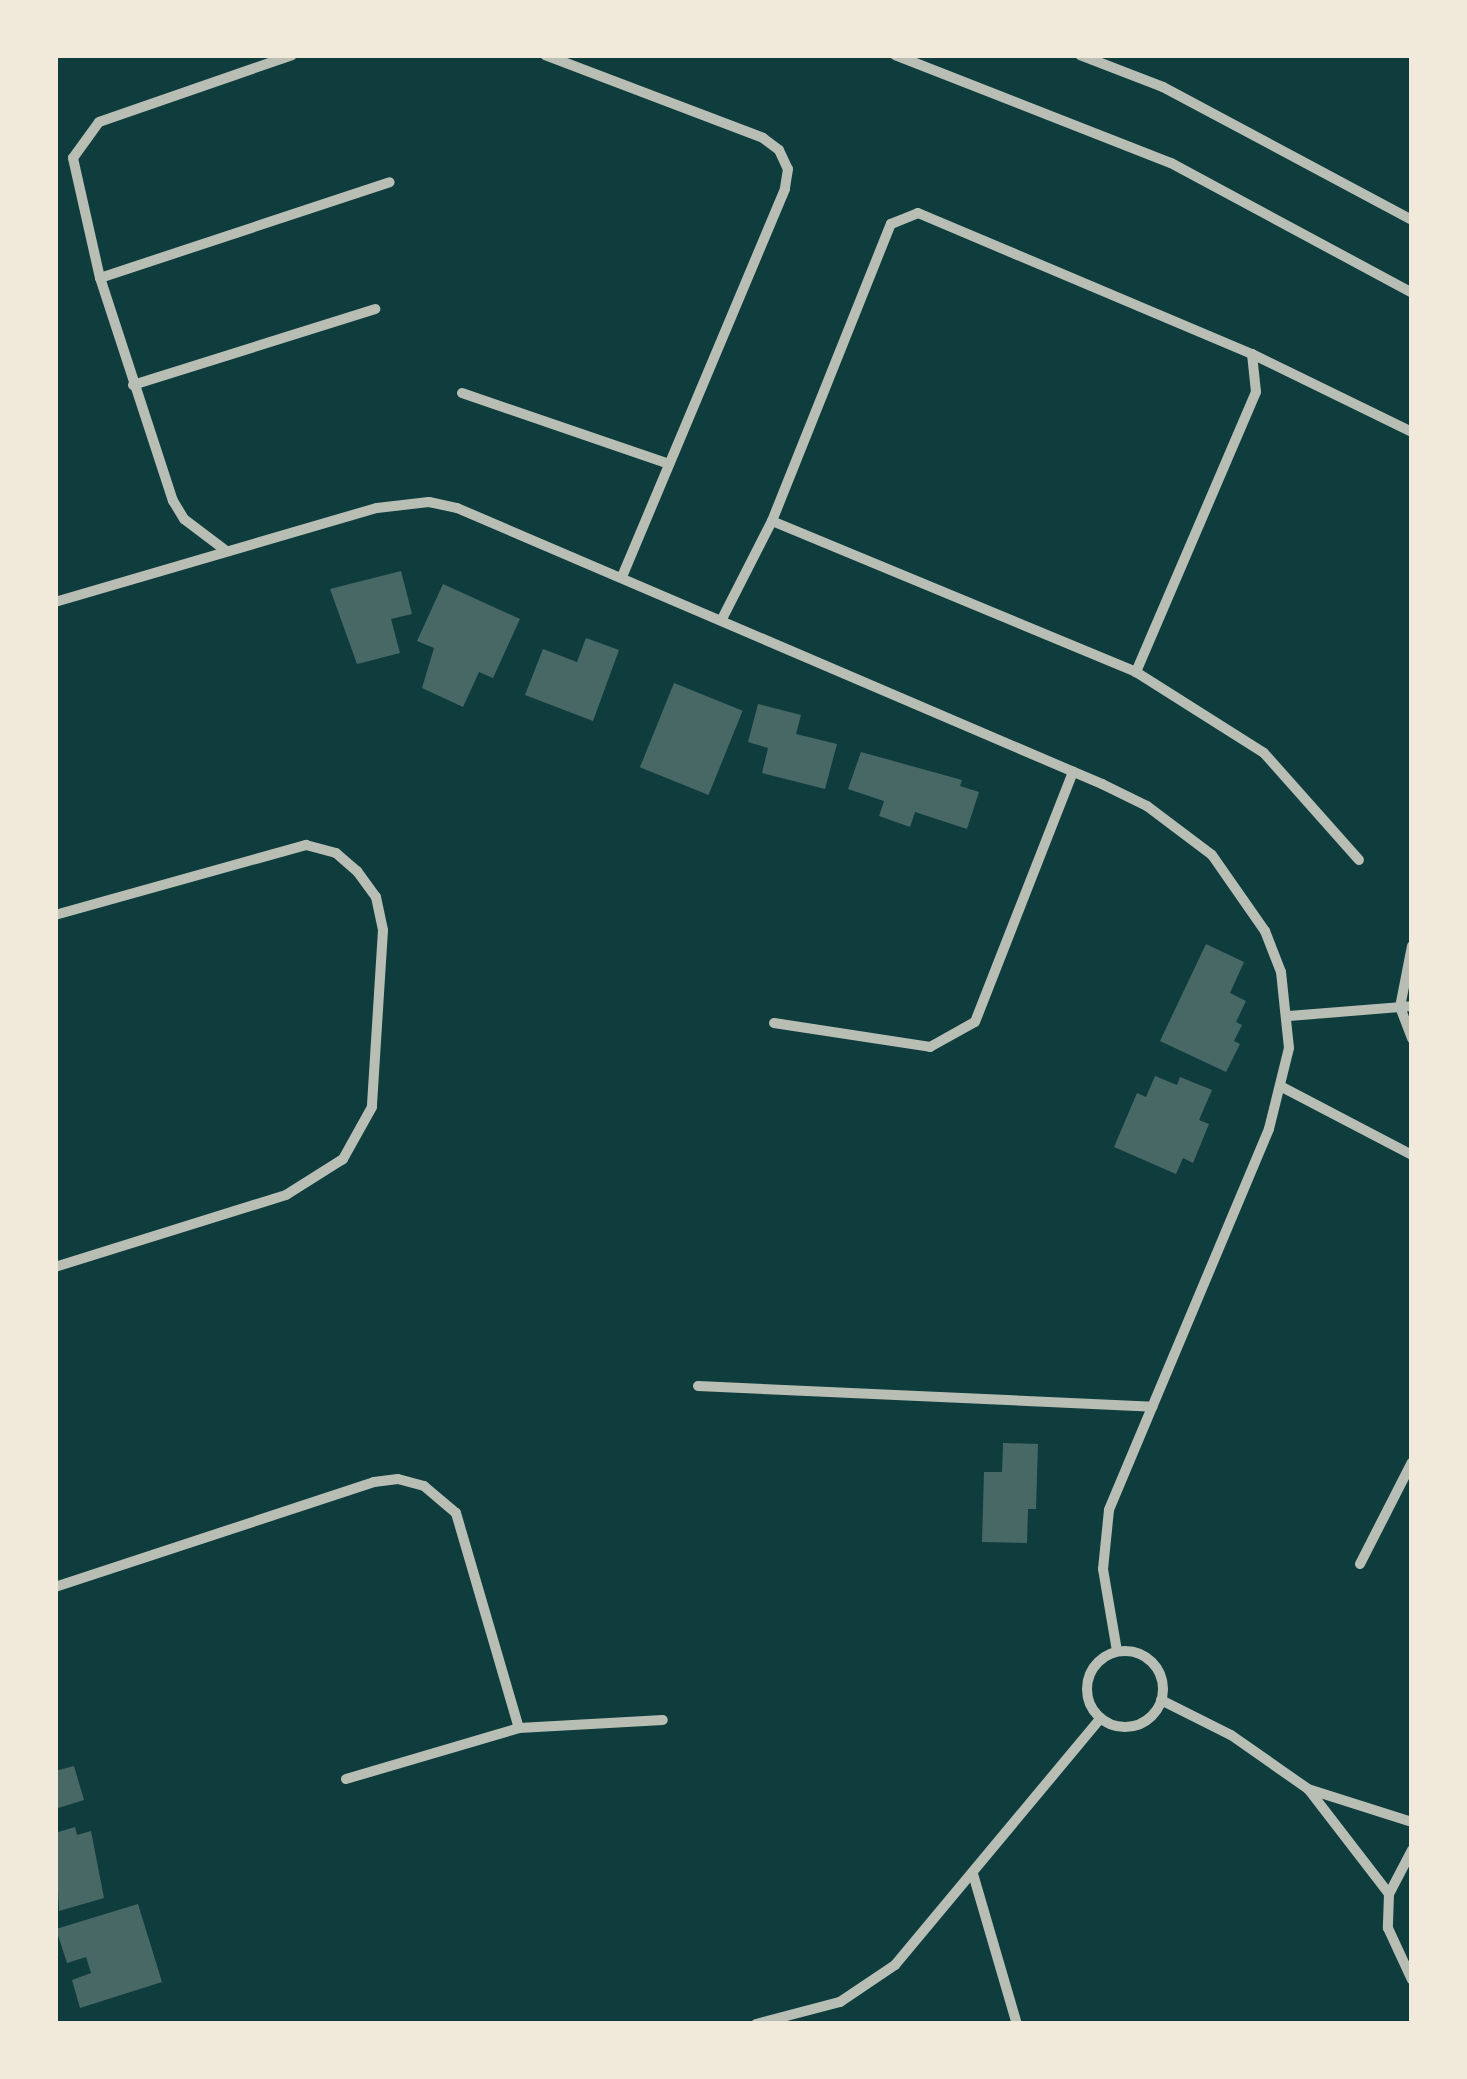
<!DOCTYPE html>
<html>
<head>
<meta charset="utf-8">
<style>
  body { margin:0 }
  #map { position:relative; width:1467px; height:2079px; overflow:hidden; background:#0f3d3e; font-family:Karla,sans-serif }
  div>[style] { position:absolute }
  [style*='--x'] { left:calc(var(--x)*1px); top:calc(var(--y)*1px); width:calc(var(--w)*1px); rotate:calc(var(--a)*1deg) }
  .building>* { inset:0; background:#486865; transform-origin:0 0 }
  .minor>* { height:10px; margin:-5px; padding:0 5px; transform-origin:5px; border-radius:5px; background:#b8beb3 }
  .minor>.ring { margin:-5px; padding:0; box-sizing:content-box; background:none; border:10px solid #b8beb3; border-radius:50% }
  span { translate:-50% -50%; white-space:nowrap; text-align:center; line-height:1.15; -webkit-text-stroke:10px #f1e9da; paint-order:stroke }
  .frame { position:absolute; inset:0; border:58px solid #f1e9da; pointer-events:none }
</style>
</head>
<body>
<div id="map">
  <div class="building">
    <i style="clip-path:polygon(401px 571px,412px 614px,391px 619px,400px 653px,357px 664px,330px 589px)"></i>
    <i style="clip-path:polygon(443px 584px,520px 619px,493px 678px,479px 672px,463px 707px,422px 688px,434px 648px,417px 641px)"></i>
    <i style="clip-path:polygon(586px 638px,619px 650px,593px 721px,525px 695px,543px 649px,577px 662px)"></i>
    <i style="left:674px;top:683px;width:74px;height:91px;rotate:22deg"></i>
    <i style="clip-path:polygon(758px 704px,801px 715px,796px 734px,837px 744px,825px 789px,762px 773px,768px 748px,748px 742px)"></i>
    <i style="clip-path:polygon(861px 752px,962px 780px,960px 786px,979px 792px,967px 829px,915px 812px,910px 827px,879px 816px,884px 801px,848px 789px)"></i>
    <i style="clip-path:polygon(1206px 944px,1244px 962px,1230px 993px,1246px 1001px,1236px 1022px,1242px 1025px,1234px 1041px,1240px 1044px,1226px 1072px,1160px 1041px)"></i>
    <i style="clip-path:polygon(1155px 1076px,1177px 1085px,1180px 1077px,1212px 1090px,1199px 1120px,1209px 1124px,1193px 1163px,1183px 1158px,1176px 1174px,1114px 1147px,1137px 1093px,1146px 1097px)"></i>
    <i style="clip-path:polygon(1003px 1443px,1038px 1444px,1036px 1509px,1028px 1509px,1027px 1543px,982px 1542px,984px 1472px,1002px 1472px)"></i>
    <i style="clip-path:polygon(74px 1766px,84px 1800px,55px 1809px,55px 1771px)"></i>
    <i style="clip-path:polygon(75px 1827px,77px 1835px,91px 1831px,104px 1898px,59px 1911px,55px 1833px)"></i>
    <i style="clip-path:polygon(138px 1904px,162px 1982px,80px 2008px,72px 1980px,91px 1973px,86px 1957px,67px 1963px,56px 1929px)"></i>
  </div>
  <div class="minor">
    <i style="--x:545;--y:55;--w:233;--a:20.8"></i>
    <i style="--x:763;--y:138;--w:20;--a:37"></i>
    <i style="--x:779;--y:150;--w:21;--a:65"></i>
    <i style="--x:788;--y:169;--w:20;--a:99"></i>
    <i style="--x:785;--y:189;--w:419;--a:112.8"></i>
    <i style="--x:895;--y:55;--w:296;--a:21.4"></i>
    <i style="--x:1171;--y:163;--w:274;--a:28.3"></i>
    <i style="--x:1080;--y:55;--w:89;--a:21.1"></i>
    <i style="--x:1163;--y:87;--w:282;--a:28.1"></i>
    <i style="--x:100;--y:278;--w:305;--a:-18.3"></i>
    <i style="--x:1252;--y:354;--w:178;--a:26"></i>
    <i style="--x:133;--y:385;--w:254;--a:-17.4"></i>
    <i style="--x:462;--y:393;--w:219;--a:18.9"></i>
    <i style="--x:772;--y:521;--w:394;--a:22.5"></i>
    <i style="--x:1136;--y:672;--w:151;--a:32.3"></i>
    <i style="--x:1264;--y:753;--w:143;--a:48.4"></i>
    <i style="--x:225;--y:550;--w:51;--a:-142.9"></i>
    <i style="--x:184;--y:519;--w:21;--a:-121"></i>
    <i style="--x:173;--y:501;--w:235;--a:-108.1"></i>
    <i style="--x:100;--y:278;--w:123;--a:-102.7"></i>
    <i style="--x:73;--y:158;--w:44;--a:-54.2"></i>
    <i style="--x:99;--y:122;--w:204;--a:-19.1"></i>
    <i style="--x:55;--y:602;--w:335;--a:-16.3"></i>
    <i style="--x:377;--y:508;--w:52;--a:-6.6"></i>
    <i style="--x:429;--y:502;--w:29;--a:12"></i>
    <i style="--x:457;--y:508;--w:702;--a:23.17"></i>
    <i style="--x:1102;--y:784;--w:50;--a:26.1"></i>
    <i style="--x:1147;--y:806;--w:81;--a:37"></i>
    <i style="--x:1212;--y:855;--w:93;--a:55.1"></i>
    <i style="--x:1265;--y:931;--w:44;--a:68.7"></i>
    <i style="--x:1281;--y:972;--w:76;--a:84"></i>
    <i style="--x:1289;--y:1048;--w:83;--a:103.9"></i>
    <i style="--x:1269;--y:1129;--w:413;--a:112.8"></i>
    <i style="--x:1109;--y:1510;--w:59;--a:95.8"></i>
    <i style="--x:1103;--y:1569;--w:83;--a:80.3"></i>
    <i style="--x:722;--y:619;--w:110;--a:-63"></i>
    <i style="--x:772;--y:521;--w:320;--a:-68.2"></i>
    <i style="--x:891;--y:224;--w:29;--a:-22"></i>
    <i style="--x:918;--y:213;--w:363;--a:22.9"></i>
    <i style="--x:1252;--y:354;--w:38;--a:84"></i>
    <i style="--x:1256;--y:392;--w:305;--a:113.2"></i>
    <i style="--x:55;--y:915;--w:261;--a:-15.6"></i>
    <i style="--x:306;--y:845;--w:31;--a:15"></i>
    <i style="--x:336;--y:853;--w:28;--a:41"></i>
    <i style="--x:357;--y:871;--w:32;--a:54"></i>
    <i style="--x:376;--y:897;--w:34;--a:78"></i>
    <i style="--x:383;--y:930;--w:177;--a:93.6"></i>
    <i style="--x:372;--y:1107;--w:60;--a:119.1"></i>
    <i style="--x:343;--y:1159;--w:67;--a:147.7"></i>
    <i style="--x:286;--y:1195;--w:242;--a:162.7"></i>
    <i style="--x:1412;--y:946;--w:62;--a:101.1"></i>
    <i style="--x:1400;--y:1007;--w:34;--a:69"></i>
    <i style="--x:1289;--y:1016;--w:123;--a:-4.6"></i>
    <i style="--x:774;--y:1023;--w:158;--a:8.7"></i>
    <i style="--x:930;--y:1047;--w:51;--a:-29.1"></i>
    <i style="--x:975;--y:1022;--w:269;--a:-68.6"></i>
    <i style="--x:1282;--y:1087;--w:147;--a:27.6"></i>
    <i style="--x:698;--y:1386;--w:455;--a:2.6"></i>
    <i style="--x:1360;--y:1564;--w:114;--a:-63"></i>
    <i style="--x:55;--y:1587;--w:336;--a:-18.2"></i>
    <i style="--x:374;--y:1482;--w:24;--a:-7"></i>
    <i style="--x:398;--y:1479;--w:27;--a:15"></i>
    <i style="--x:424;--y:1486;--w:42;--a:40.2"></i>
    <i style="--x:456;--y:1513;--w:224;--a:73.7"></i>
    <i class="ring" style="left:1087px;top:1651px;width:66px;height:66px"></i>
    <i style="--x:1161;--y:1700;--w:78;--a:26.6"></i>
    <i style="--x:1231;--y:1735;--w:94;--a:35"></i>
    <i style="--x:1308;--y:1789;--w:109;--a:17.6"></i>
    <i style="--x:346;--y:1779;--w:180;--a:-16.4"></i>
    <i style="--x:519;--y:1728;--w:144;--a:-3.2"></i>
    <i style="--x:1309;--y:1790;--w:131;--a:52.4"></i>
    <i style="--x:1412;--y:1850;--w:50;--a:117.6"></i>
    <i style="--x:1389;--y:1894;--w:34;--a:92"></i>
    <i style="--x:1388;--y:1928;--w:57;--a:65.2"></i>
    <i style="--x:973;--y:1874;--w:156;--a:73.7"></i>
    <i style="--x:756;--y:2024;--w:87;--a:-14.7"></i>
    <i style="--x:840;--y:2002;--w:66;--a:-33.9"></i>
    <i style="--x:895;--y:1965;--w:320;--a:-50.2"></i>
  </div>
  <div class="frame"></div>
</div>
</body>
</html>
